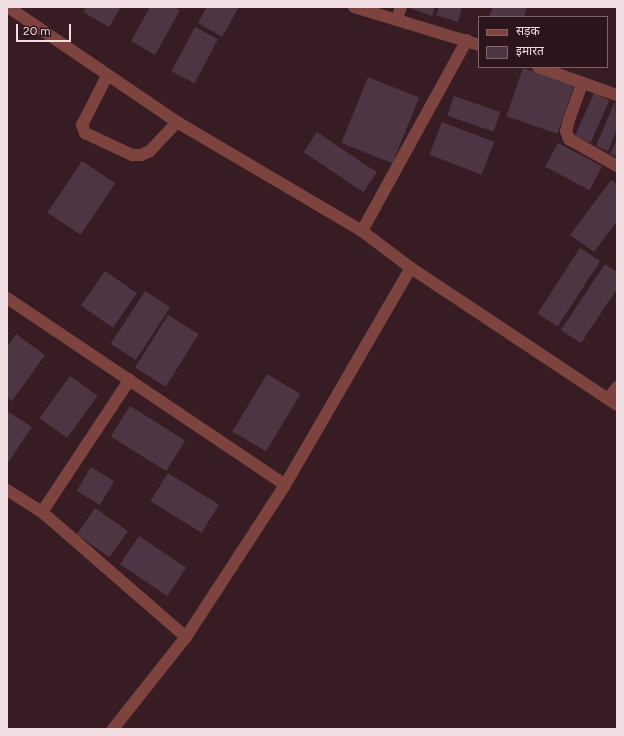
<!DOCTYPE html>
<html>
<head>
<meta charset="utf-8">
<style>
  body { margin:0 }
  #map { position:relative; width:624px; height:736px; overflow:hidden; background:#371d23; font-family:Figtree,"Noto Sans Devanagari",sans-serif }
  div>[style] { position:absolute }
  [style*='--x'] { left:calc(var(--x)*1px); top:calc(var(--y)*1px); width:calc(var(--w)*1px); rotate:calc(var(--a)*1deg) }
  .building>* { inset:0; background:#4d3543; transform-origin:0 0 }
  .minor>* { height:12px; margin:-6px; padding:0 6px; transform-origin:6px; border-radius:6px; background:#7d433e }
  span { translate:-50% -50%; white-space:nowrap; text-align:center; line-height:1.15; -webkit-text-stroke:3px #2c141a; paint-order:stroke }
  .frame { position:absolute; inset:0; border:8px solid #efdde1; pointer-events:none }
  .legend { position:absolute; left:478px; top:16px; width:130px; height:52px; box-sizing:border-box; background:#2c141a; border:1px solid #7a646a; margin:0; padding:5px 7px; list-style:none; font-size:12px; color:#efdde1 }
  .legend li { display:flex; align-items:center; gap:8px; height:20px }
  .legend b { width:20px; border:1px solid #7a646a }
  .scale { position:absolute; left:16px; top:24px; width:55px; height:18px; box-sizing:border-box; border:2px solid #efdde1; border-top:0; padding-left:5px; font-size:12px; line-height:14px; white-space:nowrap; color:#efdde1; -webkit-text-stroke:3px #2c141a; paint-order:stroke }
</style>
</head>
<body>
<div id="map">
  <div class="building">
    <i style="clip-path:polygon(86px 7px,121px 7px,109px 27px,83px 12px)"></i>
    <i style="clip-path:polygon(150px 7px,174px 7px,180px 10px,155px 55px,131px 41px)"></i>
    <i style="clip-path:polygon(207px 7px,239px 7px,222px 37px,198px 23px)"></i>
    <i style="clip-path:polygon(407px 7px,435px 7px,432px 16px)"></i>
    <i style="clip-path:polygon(439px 7px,462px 7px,458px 22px,436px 15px)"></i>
    <i style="clip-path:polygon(493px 7px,527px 7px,524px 17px,489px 17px)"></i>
    <i style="left:195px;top:27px;width:26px;height:50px;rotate:28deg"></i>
    <i style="left:523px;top:68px;width:54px;height:51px;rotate:19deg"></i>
    <i style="left:368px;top:77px;width:55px;height:71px;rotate:22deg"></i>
    <i style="left:594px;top:93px;width:17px;height:47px;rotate:24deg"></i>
    <i style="left:454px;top:96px;width:49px;height:21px;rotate:19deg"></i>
    <i style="clip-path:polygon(615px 101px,617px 129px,608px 151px,596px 146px)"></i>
    <i style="left:442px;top:122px;width:56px;height:35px;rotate:21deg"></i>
    <i style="left:317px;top:132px;width:72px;height:24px;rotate:34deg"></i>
    <i style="clip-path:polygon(617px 139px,617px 157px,610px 154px)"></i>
    <i style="left:558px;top:143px;width:50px;height:27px;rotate:28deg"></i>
    <i style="left:82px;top:161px;width:40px;height:62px;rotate:34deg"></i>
    <i style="clip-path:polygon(611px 180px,617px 184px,617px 221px,594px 252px,570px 235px)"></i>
    <i style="left:580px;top:248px;width:24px;height:78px;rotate:33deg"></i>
    <i style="clip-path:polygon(605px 264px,617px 272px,617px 289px,581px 343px,561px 330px)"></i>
    <i style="left:105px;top:271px;width:39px;height:42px;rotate:35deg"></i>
    <i style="left:145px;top:291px;width:30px;height:63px;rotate:33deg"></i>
    <i style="left:168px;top:315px;width:36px;height:62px;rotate:32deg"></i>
    <i style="clip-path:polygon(16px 334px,45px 355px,12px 401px,7px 398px,7px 347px)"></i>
    <i style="left:267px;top:374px;width:39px;height:67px;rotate:31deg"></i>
    <i style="left:70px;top:376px;width:34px;height:52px;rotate:36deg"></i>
    <i style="left:130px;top:406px;width:65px;height:36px;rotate:32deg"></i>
    <i style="clip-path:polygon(7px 411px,32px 427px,7px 464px)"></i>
    <i style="left:91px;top:467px;width:27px;height:28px;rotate:31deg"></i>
    <i style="left:168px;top:473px;width:60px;height:33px;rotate:32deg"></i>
    <i style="left:95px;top:508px;width:40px;height:32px;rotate:35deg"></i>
    <i style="left:139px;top:536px;width:57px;height:34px;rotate:34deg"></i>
  </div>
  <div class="minor">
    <i style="--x:8;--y:7;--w:204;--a:34.2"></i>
    <i style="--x:177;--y:122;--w:215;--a:30.5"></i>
    <i style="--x:362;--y:231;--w:61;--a:37.1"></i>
    <i style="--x:411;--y:268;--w:247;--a:33.6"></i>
    <i style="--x:354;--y:7;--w:131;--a:16.9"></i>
    <i style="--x:397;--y:19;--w:13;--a:-72"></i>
    <i style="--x:538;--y:67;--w:84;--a:19.5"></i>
    <i style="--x:107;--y:76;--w:55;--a:117"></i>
    <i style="--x:82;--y:125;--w:9;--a:69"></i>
    <i style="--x:85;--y:133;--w:52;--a:25.1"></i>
    <i style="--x:132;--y:155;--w:9;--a:0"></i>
    <i style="--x:141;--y:155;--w:10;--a:-24"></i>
    <i style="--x:150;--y:151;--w:40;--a:-47"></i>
    <i style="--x:582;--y:84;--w:38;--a:110"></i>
    <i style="--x:569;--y:120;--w:11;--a:105"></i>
    <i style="--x:566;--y:131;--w:9;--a:69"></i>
    <i style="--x:569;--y:139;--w:55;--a:29.4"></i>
    <i style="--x:362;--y:231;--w:218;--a:-61.2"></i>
    <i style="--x:7;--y:298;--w:335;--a:33.9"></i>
    <i style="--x:608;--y:399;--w:15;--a:-53"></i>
    <i style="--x:7;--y:490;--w:41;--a:32.2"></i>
    <i style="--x:42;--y:512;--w:191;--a:41"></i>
    <i style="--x:42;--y:512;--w:159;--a:-56.5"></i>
    <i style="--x:113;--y:729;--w:117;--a:-51.6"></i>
    <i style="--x:186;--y:637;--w:181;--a:-56.9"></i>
    <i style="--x:285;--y:485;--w:251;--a:-59.9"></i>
  </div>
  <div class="frame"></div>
  <ul class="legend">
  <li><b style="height:5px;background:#7d433e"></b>सड़क</li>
  <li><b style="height:11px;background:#4d3543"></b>इमारत</li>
  </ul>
  <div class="scale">20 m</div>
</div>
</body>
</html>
